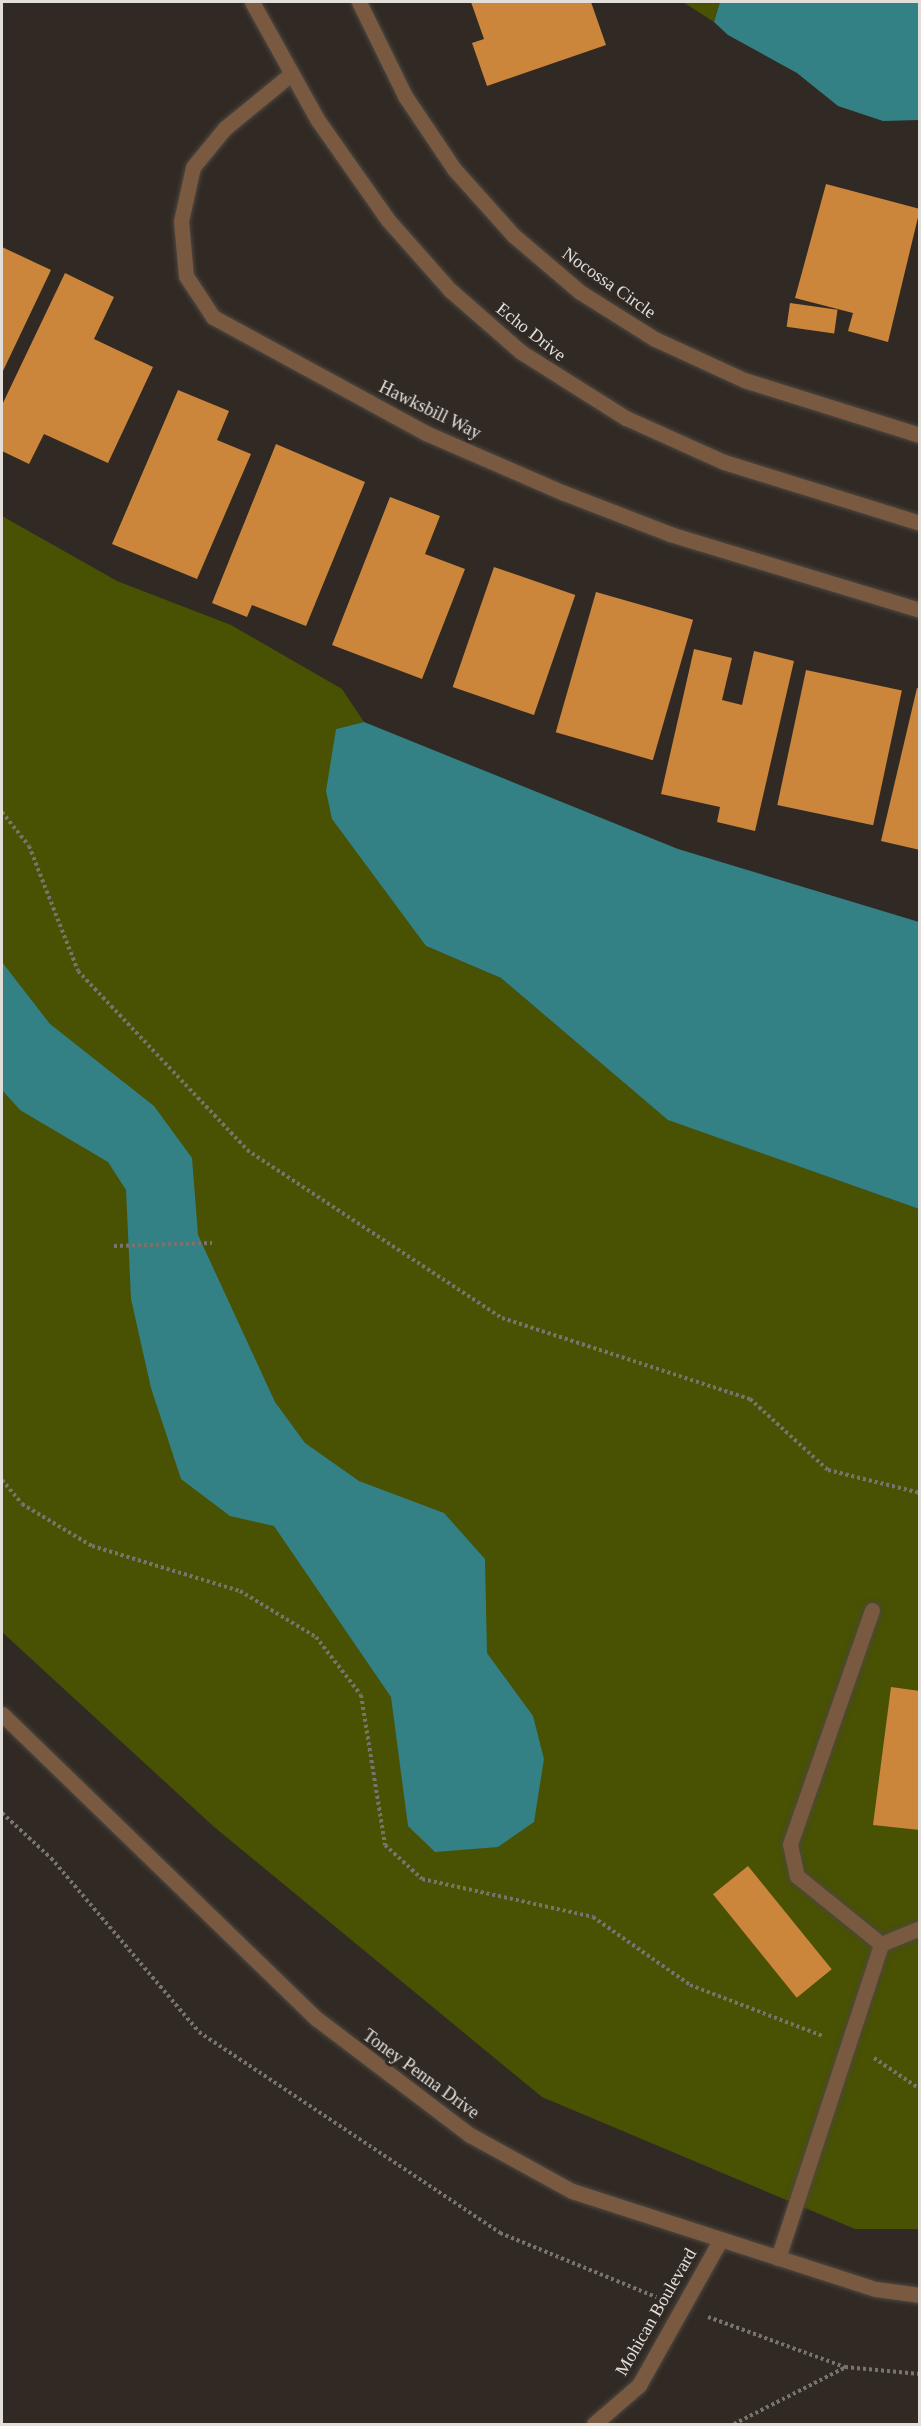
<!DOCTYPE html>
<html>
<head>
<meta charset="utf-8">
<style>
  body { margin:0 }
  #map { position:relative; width:921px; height:2426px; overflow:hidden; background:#312a24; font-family:"Times New Roman",serif }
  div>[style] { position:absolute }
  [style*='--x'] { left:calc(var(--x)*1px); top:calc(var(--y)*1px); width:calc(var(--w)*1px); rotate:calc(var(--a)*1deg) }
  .green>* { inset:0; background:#495103 }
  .water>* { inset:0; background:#338085 }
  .building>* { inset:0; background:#cc863b; transform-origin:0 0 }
  .path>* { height:4px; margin-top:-2px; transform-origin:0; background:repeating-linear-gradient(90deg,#79736e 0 3px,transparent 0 6px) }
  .roads { filter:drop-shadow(0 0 2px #4d4741) drop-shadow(0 0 2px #4d4741) }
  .minor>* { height:15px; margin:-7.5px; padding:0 7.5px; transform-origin:7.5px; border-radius:7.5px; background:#7a5941 }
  span { translate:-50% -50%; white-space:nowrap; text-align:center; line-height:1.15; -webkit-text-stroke:6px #312a24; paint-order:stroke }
  .street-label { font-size:18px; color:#e2deda }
  .frame { position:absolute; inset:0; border:3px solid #e2deda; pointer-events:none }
</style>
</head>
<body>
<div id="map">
  <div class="green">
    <i style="clip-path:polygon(683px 2px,720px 2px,714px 22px)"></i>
    <i style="clip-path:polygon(2px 516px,117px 581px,231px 625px,342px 689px,364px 722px,336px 729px,385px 886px,426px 946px,501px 978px,669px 1120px,919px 1209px,919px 2229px,855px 2229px,542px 2097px,213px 1826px,2px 1632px)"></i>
  </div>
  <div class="water">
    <i style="clip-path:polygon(720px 2px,919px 2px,919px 120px,883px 121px,838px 106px,797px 73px,728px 35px,714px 22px)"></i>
    <i style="clip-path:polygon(364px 722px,678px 849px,919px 922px,919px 1209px,668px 1120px,501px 978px,426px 946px,332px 819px,326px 791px,336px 729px)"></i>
    <i style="clip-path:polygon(2px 962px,50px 1024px,154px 1106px,192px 1158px,198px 1235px,275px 1402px,305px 1443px,359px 1481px,444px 1513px,485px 1559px,487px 1653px,533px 1716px,544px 1759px,534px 1822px,498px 1847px,435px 1852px,408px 1826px,391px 1697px,274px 1526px,230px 1516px,181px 1479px,151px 1388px,131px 1299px,126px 1190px,108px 1162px,20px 1110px,2px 1090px)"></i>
  </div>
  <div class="building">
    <i style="clip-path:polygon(471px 2px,591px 2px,606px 45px,487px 86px,472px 43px,484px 39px)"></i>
    <i style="clip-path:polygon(826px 184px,920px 209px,888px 342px,848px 331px,853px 313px,795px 298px)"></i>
    <i style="clip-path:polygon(2px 247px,51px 270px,2px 373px)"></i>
    <i style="clip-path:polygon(65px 273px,114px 297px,94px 339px,153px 367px,108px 463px,44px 434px,29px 464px,2px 451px,2px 405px)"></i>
    <i style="left:790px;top:303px;width:48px;height:24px;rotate:8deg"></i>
    <i style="clip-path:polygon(178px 390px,229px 411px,217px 440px,251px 454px,197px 579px,112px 544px)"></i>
    <i style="clip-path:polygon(276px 444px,365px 482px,306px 626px,252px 605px,247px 617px,212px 603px)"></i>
    <i style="clip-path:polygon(390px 497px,440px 516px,425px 554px,465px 569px,422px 679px,332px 645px)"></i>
    <i style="left:494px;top:567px;width:86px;height:127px;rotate:19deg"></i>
    <i style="left:596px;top:592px;width:101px;height:146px;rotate:16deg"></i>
    <i style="clip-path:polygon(694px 649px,732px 658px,722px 700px,742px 705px,754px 651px,794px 661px,755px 831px,717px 822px,720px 807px,661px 794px)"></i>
    <i style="left:806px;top:670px;width:98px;height:138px;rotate:12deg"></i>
    <i style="clip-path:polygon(917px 688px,920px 689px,920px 850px,881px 841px)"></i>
    <i style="clip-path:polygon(891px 1687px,920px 1691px,920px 1830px,873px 1825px)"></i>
    <i style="left:748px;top:1866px;width:133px;height:45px;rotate:51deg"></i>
  </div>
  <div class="path">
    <i style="--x:2;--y:812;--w:43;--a:51.5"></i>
    <i style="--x:29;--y:846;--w:134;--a:68.6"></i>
    <i style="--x:78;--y:971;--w:246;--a:46.6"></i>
    <i style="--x:247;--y:1150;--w:305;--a:33.4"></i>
    <i style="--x:502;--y:1318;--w:261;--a:18.1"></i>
    <i style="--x:750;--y:1399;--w:105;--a:42.3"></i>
    <i style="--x:828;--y:1470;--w:95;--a:14"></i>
    <i style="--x:114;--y:1246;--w:98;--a:-1.8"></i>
    <i style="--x:2;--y:1480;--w:31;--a:50"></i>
    <i style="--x:22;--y:1504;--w:82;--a:31"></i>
    <i style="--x:92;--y:1546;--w:155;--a:16.9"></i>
    <i style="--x:240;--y:1591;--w:89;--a:31.2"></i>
    <i style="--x:316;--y:1637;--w:73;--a:52.2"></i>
    <i style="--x:361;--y:1695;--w:152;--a:80.9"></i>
    <i style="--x:385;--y:1845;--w:50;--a:42.6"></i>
    <i style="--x:422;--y:1879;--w:175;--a:12.5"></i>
    <i style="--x:593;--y:1917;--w:118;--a:35"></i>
    <i style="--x:690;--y:1985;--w:142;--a:21"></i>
    <i style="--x:2;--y:1813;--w:67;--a:42.6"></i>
    <i style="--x:51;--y:1858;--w:228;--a:49.6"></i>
    <i style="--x:199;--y:2032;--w:362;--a:33.7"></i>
    <i style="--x:500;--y:2233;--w:169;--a:22.3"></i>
    <i style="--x:874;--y:2058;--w:55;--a:34"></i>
    <i style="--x:708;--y:2317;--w:146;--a:20.1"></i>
    <i style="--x:845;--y:2367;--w:75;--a:5.3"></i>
    <i style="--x:734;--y:2424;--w:123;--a:-27"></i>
  </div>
  <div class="roads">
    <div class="minor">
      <i style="--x:252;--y:2;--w:134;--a:60.9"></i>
      <i style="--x:317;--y:119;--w:123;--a:54.9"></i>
      <i style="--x:388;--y:220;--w:94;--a:48.5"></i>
      <i style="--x:450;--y:290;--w:94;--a:41.1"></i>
      <i style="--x:521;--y:352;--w:124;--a:32.2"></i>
      <i style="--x:626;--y:418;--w:107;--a:24.2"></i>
      <i style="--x:724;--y:462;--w:205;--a:17.3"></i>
      <i style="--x:359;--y:2;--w:105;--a:63.9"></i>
      <i style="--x:405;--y:96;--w:88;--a:56.1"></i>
      <i style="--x:454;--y:169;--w:89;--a:48.2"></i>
      <i style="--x:513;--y:235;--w:88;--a:40.4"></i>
      <i style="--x:580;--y:292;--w:89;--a:32.1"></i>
      <i style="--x:655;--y:339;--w:98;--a:24.7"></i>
      <i style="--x:744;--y:380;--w:184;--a:17.4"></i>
      <i style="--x:291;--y:74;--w:85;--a:140.7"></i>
      <i style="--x:225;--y:128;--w:50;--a:129.4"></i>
      <i style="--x:193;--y:167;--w:55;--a:102.5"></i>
      <i style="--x:181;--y:221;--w:55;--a:84.8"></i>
      <i style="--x:186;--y:276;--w:49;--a:56.6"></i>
      <i style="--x:213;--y:317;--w:243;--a:28.6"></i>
      <i style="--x:426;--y:433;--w:150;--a:23.5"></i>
      <i style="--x:564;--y:493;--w:114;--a:21.1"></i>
      <i style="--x:670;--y:534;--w:261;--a:16.9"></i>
      <i style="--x:872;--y:1610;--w:248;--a:109.3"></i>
      <i style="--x:790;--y:1844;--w:33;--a:78"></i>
      <i style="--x:797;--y:1876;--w:108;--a:39"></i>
      <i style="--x:2;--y:1714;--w:438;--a:44.1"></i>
      <i style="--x:317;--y:2019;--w:192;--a:37.2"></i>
      <i style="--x:470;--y:2135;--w:116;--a:28.8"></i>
      <i style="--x:572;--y:2191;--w:319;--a:17.9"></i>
      <i style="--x:876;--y:2289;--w:44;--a:7.8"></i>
      <i style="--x:778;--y:2258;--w:330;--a:-71.8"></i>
      <i style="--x:881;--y:1944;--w:42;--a:-22.3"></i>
      <i style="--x:594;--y:2424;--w:60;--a:-40.9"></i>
      <i style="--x:639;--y:2385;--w:167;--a:-60.7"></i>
    </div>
  </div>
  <div class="street-label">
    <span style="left:609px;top:283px;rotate:35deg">Nocossa Circle</span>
    <span style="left:531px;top:332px;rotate:38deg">Echo Drive</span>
    <span style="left:430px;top:410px;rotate:26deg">Hawksbill Way</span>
    <span style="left:421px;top:2074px;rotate:36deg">Toney Penna Drive</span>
    <span style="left:656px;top:2312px;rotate:-60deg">Mohican Boulevard</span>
  </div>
  <div class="frame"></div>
</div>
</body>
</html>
